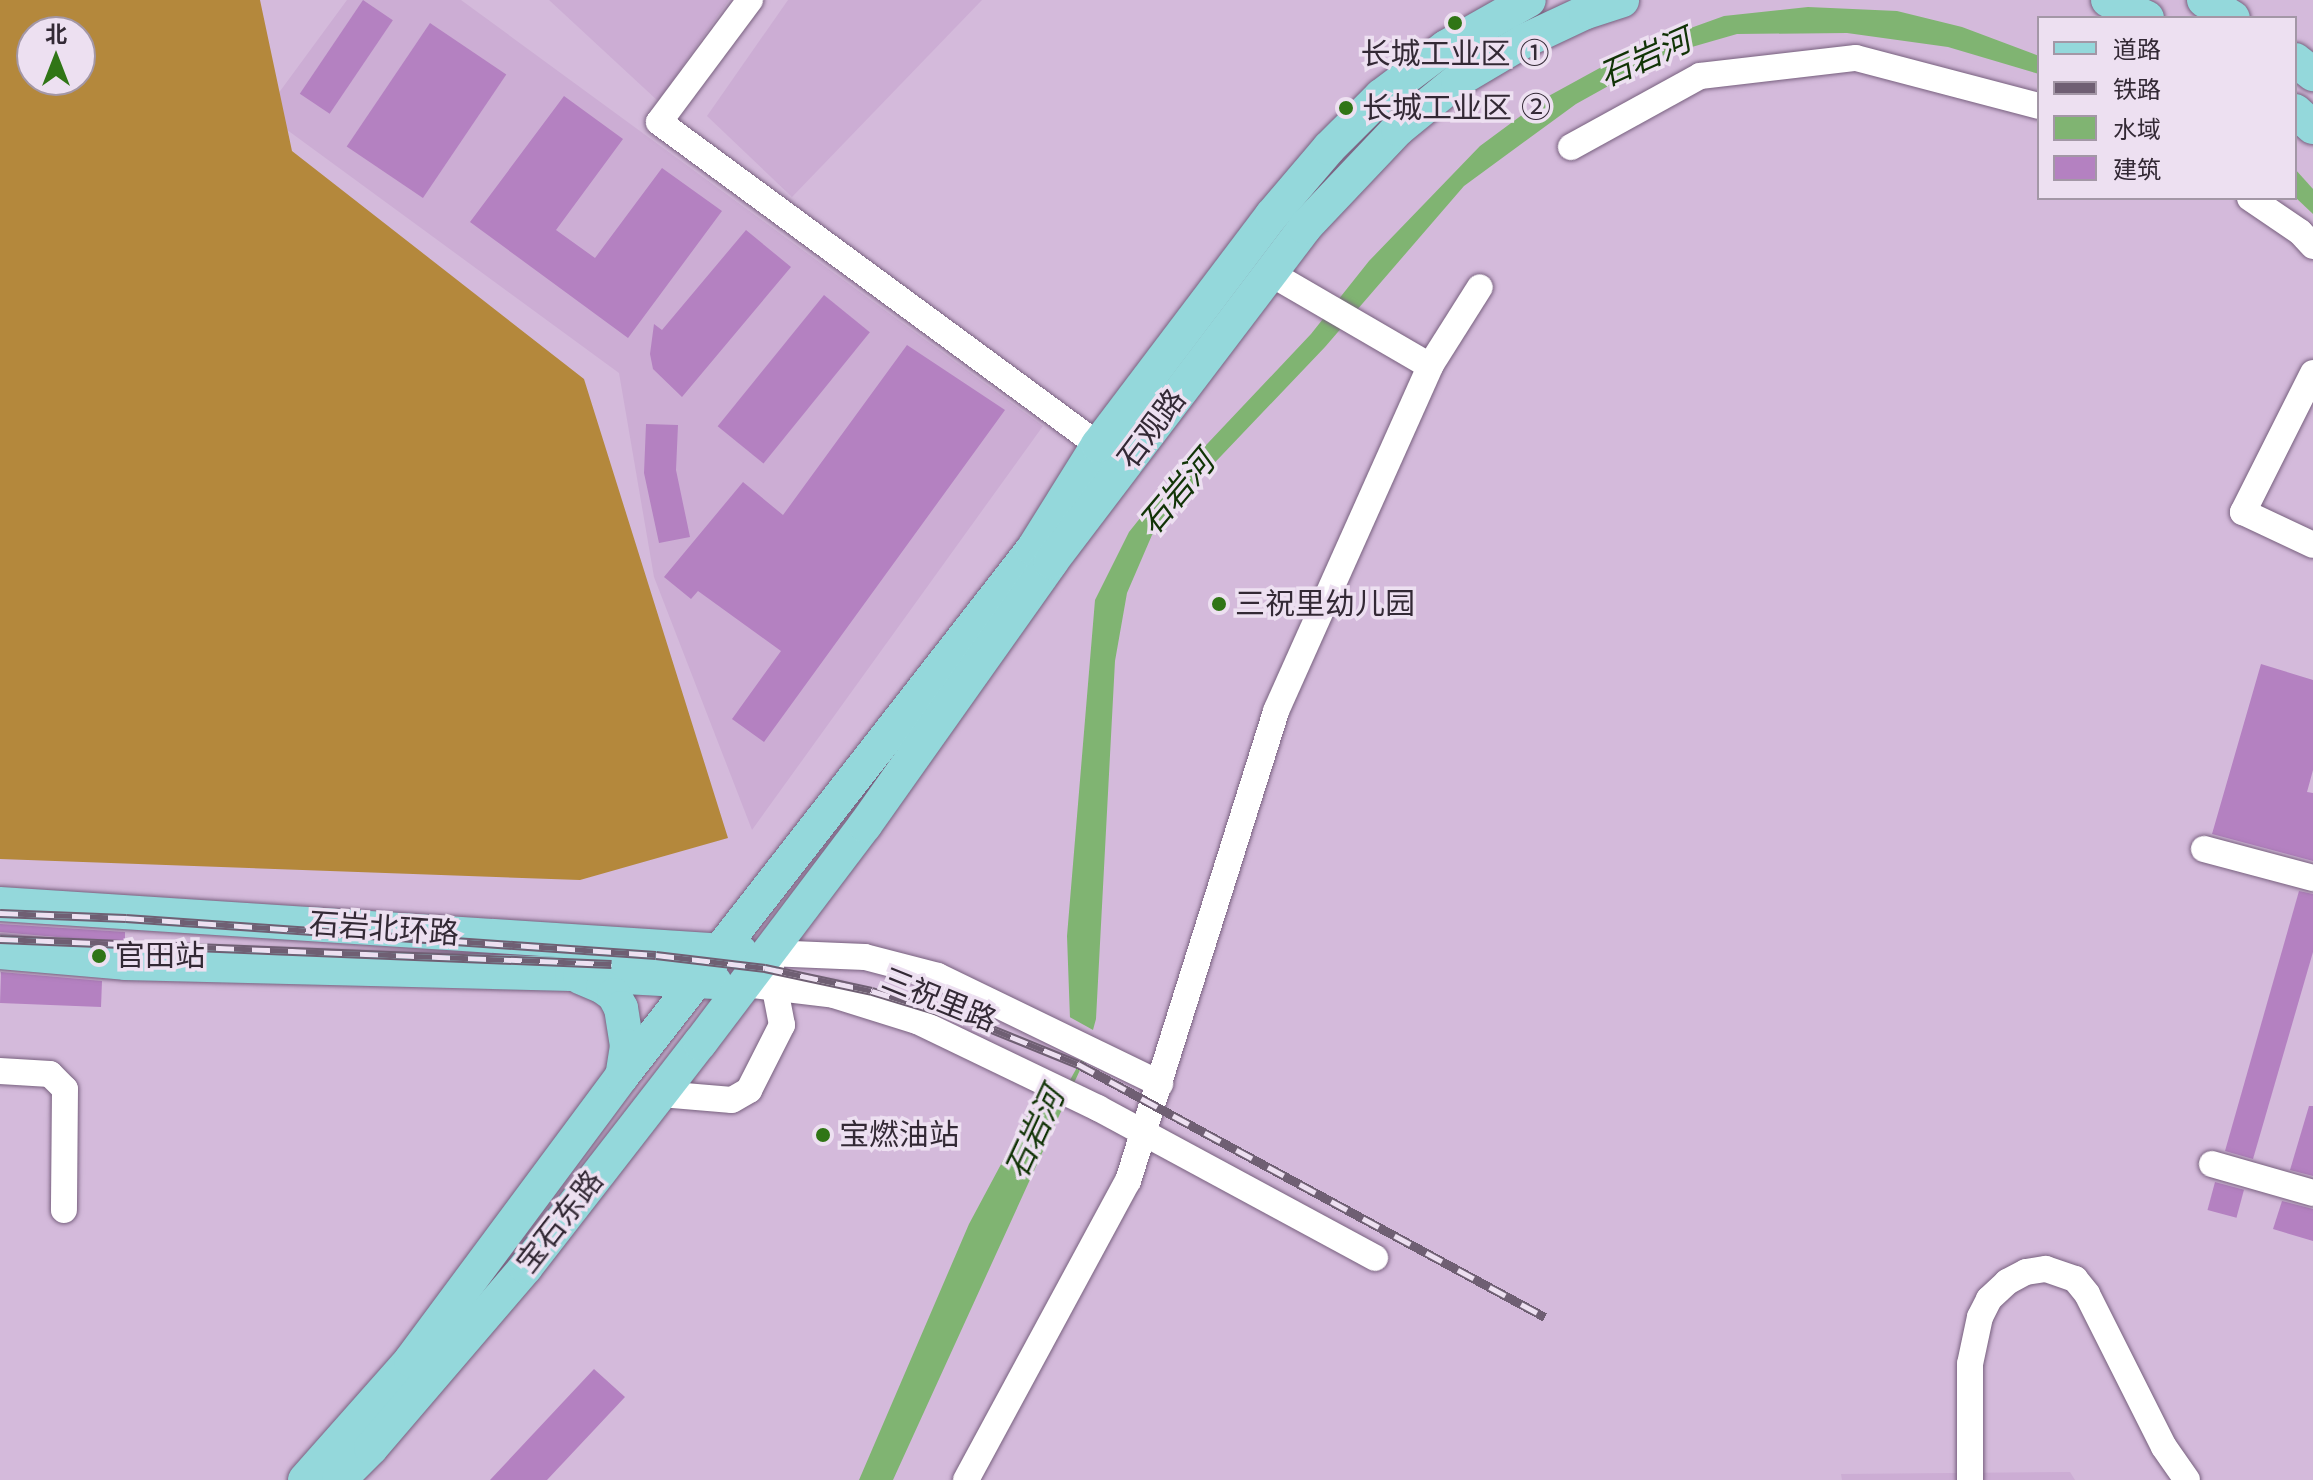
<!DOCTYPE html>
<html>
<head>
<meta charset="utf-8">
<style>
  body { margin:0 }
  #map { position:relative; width:2313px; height:1480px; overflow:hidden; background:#d4badb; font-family:Jost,"Noto Sans SC",sans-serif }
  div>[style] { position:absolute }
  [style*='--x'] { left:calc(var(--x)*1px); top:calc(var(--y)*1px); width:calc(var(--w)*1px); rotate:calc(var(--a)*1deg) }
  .built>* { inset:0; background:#ccadd4 }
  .forest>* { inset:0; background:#b4883c }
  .water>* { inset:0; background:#80b472 }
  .pier>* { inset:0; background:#d4badb; transform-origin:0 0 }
  .building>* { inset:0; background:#b481c1; transform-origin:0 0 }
  .roads { filter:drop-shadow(0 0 2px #77607e) drop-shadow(0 0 2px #77607e) }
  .minor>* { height:26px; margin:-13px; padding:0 13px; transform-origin:13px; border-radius:13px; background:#fff }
  .major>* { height:34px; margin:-17px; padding:0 17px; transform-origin:17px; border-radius:17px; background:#94d8db }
  .rail>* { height:9px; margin-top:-4.5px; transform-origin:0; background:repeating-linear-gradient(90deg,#ede0f1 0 18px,#6f5f73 0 36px); box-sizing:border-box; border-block:2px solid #6f5f73 }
  .dots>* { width:22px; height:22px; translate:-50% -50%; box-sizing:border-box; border:4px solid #ede0f1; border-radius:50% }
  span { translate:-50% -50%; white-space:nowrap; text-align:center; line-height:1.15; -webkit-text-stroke:7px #ede0f1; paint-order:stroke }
  .poi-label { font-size:30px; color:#332935 }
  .left { translate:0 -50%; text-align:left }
  .street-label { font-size:30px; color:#332935 }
  .water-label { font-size:32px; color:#113406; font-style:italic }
  .legend { position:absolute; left:2037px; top:16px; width:260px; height:184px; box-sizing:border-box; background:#ede0f1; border:2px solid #a397a6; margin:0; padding:10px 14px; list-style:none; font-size:24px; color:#332935 }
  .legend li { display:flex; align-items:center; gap:16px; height:40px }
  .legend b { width:40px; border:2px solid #a397a6 }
  .north { position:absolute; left:16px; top:16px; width:80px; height:80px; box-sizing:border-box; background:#ede0f1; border:2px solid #a397a6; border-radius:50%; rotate:0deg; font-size:22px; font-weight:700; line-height:32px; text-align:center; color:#332935 }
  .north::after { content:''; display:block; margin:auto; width:28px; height:36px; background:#307516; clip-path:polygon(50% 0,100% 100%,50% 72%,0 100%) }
</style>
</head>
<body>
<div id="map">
  <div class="built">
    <i style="clip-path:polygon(347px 0,461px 0,1043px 426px,752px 830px,654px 577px,619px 373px,264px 113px)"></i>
    <i style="clip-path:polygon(549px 0,729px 0,658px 101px)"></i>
    <i style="clip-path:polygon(788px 0,982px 0,792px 197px,707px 116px)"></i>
    <i style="clip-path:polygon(2070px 1472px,2075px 1480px,1842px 1480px,1841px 1474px)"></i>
  </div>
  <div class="forest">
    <i style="clip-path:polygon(evenodd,0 0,260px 0,292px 151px,584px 379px,728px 838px,580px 880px,0 859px,0 0,32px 32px,80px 32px,80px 80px,32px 80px,32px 32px)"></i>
  </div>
  <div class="water">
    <i style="clip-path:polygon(1808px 7px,1897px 11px,1962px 27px,2039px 56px,2039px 74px,1948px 47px,1847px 33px,1737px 34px,1664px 55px,1576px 104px,1464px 186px,1325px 347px,1182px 497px,1152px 535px,1127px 593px,1115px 661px,1096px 1019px,1085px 1059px,893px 1480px,859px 1480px,969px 1224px,1030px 1110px,1070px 1019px,1067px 936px,1095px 600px,1129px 532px,1157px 497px,1311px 334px,1369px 261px,1480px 146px,1545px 98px,1638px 47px,1724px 16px)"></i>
    <i style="clip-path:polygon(2295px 169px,2313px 189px,2313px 214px,2295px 197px)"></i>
  </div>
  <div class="pier">
    <i style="left:1066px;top:1015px;width:35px;height:90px;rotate:29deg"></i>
  </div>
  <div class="building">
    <i style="left:363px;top:0;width:36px;height:113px;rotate:34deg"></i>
    <i style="left:430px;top:23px;width:92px;height:149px;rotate:34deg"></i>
    <i style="clip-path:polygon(564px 96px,623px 139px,556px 230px,595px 258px,662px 168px,722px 211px,628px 338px,470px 222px)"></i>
    <i style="clip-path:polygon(746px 230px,791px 267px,682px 397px,653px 369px,650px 354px,654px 324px,662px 330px)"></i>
    <i style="left:824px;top:295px;width:59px;height:169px;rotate:39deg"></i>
    <i style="clip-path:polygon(907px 345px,1005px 410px,764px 742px,732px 719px,781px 651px,698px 591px,691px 599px,664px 577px,743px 482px,783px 515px)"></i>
    <i style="clip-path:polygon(646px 424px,678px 425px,676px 470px,690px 537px,659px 543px,644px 473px)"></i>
    <i style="clip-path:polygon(2261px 664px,2313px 680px,2313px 770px,2307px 792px,2313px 793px,2313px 861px,2212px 834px)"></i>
    <i style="clip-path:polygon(2299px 891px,2313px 894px,2313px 952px,2253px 1159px,2225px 1151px)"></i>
    <i style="clip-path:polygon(0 924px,125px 932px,125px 943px,0 932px)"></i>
    <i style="clip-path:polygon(1px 972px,102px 981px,101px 1007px,0 1003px)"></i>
    <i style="clip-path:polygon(2309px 1106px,2313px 1106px,2313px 1176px,2290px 1170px)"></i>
    <i style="left:2215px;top:1182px;width:30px;height:29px;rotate:15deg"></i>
    <i style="clip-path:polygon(2282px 1201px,2313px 1209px,2313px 1241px,2273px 1229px)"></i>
    <i style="clip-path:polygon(594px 1369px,625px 1397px,547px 1480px,490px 1480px)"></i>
  </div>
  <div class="roads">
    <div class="minor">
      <i style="--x:750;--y:0;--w:152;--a:126.7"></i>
      <i style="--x:659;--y:122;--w:545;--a:36.34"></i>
      <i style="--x:1571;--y:147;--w:147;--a:-28.8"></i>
      <i style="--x:1700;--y:76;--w:157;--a:-6.6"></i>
      <i style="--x:1856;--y:58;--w:189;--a:14.7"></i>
      <i style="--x:2250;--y:198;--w:60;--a:34.2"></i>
      <i style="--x:2300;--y:232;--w:19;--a:47"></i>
      <i style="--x:1270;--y:273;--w:185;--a:30.2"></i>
      <i style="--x:2313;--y:373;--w:156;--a:116.7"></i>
      <i style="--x:2243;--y:512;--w:77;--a:25.2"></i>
      <i style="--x:2204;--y:849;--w:113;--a:14.9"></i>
      <i style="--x:745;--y:984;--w:90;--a:7"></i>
      <i style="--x:834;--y:995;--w:87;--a:17.4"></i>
      <i style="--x:917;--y:1021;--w:201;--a:25.7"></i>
      <i style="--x:1098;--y:1108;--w:315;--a:28.4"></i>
      <i style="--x:0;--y:1071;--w:50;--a:3.4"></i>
      <i style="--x:50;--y:1074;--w:21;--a:45"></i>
      <i style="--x:65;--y:1089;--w:121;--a:90.5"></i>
      <i style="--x:661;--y:1094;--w:71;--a:4.8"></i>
      <i style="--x:732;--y:1100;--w:20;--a:-30"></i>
      <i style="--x:749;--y:1090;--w:73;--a:-63.1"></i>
      <i style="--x:782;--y:1025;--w:73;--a:-101"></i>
      <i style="--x:768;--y:953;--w:97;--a:2.4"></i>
      <i style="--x:865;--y:957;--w:75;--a:14.6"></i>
      <i style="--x:938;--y:976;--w:247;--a:25.9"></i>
      <i style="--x:2212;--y:1164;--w:105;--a:16"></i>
      <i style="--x:966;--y:1480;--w:340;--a:-61.6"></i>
      <i style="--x:1128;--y:1181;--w:493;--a:-72.5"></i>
      <i style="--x:1276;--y:711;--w:378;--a:-65.9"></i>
      <i style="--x:1430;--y:366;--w:93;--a:-57.7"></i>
      <i style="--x:1970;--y:1480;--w:116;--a:-90"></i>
      <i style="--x:1970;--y:1364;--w:48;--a:-78"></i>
      <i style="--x:1980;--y:1317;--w:20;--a:-63"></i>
      <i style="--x:1989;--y:1299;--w:25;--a:-43"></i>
      <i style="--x:2007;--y:1282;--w:21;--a:-28"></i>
      <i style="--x:2026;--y:1272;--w:20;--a:-9"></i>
      <i style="--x:2046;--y:1269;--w:31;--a:19"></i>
      <i style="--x:2075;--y:1279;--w:19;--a:51"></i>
      <i style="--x:2087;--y:1294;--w:171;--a:63.3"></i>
      <i style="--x:2164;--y:1447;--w:40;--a:55.1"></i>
    </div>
    <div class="major">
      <i style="--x:2108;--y:0;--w:43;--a:24.8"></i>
      <i style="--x:2204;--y:0;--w:34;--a:32"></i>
      <i style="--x:2295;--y:60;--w:23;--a:38"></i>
      <i style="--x:2295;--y:111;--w:24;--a:42"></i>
      <i style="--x:0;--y:904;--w:742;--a:3.71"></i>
      <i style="--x:0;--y:952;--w:125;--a:5"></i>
      <i style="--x:125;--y:963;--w:447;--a:1.4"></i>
      <i style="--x:572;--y:974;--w:143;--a:3.2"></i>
      <i style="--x:580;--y:977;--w:25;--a:23"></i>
      <i style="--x:603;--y:987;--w:14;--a:36"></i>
      <i style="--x:614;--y:995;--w:15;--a:62"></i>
      <i style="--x:621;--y:1008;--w:38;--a:81"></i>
      <i style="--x:627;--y:1046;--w:30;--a:99"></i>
      <i style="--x:305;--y:1480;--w:160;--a:-48.5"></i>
      <i style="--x:411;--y:1360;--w:354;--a:-53.4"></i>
      <i style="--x:622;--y:1076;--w:668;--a:-52.05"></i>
      <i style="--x:1033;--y:549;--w:123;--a:-58"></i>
      <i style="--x:1098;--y:445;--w:288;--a:-52.9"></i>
      <i style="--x:1272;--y:215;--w:88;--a:-49.6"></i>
      <i style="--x:1329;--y:148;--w:74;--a:-45"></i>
      <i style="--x:1381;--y:96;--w:81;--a:-37"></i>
      <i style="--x:1446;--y:47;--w:95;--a:-29.5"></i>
      <i style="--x:339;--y:1480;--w:45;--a:-45"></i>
      <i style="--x:371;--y:1448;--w:238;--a:-49.4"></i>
      <i style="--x:526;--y:1267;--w:284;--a:-52.2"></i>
      <i style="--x:700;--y:1043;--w:273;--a:-52.9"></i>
      <i style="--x:865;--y:825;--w:322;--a:-54.7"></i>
      <i style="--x:1051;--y:562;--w:420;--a:-52.8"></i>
      <i style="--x:1305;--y:227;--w:135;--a:-46.5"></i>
      <i style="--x:1398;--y:129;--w:77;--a:-39.2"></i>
      <i style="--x:1458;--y:80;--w:77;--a:-30.6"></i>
      <i style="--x:1524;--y:41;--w:68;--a:-25.1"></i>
      <i style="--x:1586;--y:12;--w:38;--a:-18"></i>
    </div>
  </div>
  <div class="rail">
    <i style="--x:0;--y:913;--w:126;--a:2.3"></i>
    <i style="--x:126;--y:918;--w:531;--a:3.99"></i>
    <i style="--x:656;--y:955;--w:110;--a:6.8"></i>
    <i style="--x:765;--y:968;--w:109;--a:12.1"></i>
    <i style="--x:872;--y:991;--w:110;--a:16.9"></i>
    <i style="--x:977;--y:1023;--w:109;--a:22.1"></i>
    <i style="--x:1078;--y:1064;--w:531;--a:28.45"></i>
    <i style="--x:0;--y:939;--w:612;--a:2.34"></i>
  </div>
  <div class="dots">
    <i style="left:1455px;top:23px;background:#307516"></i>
    <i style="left:1346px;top:108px;background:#307516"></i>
    <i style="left:1219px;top:604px;background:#307516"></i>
    <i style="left:99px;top:956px;background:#307516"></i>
    <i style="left:823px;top:1135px;background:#307516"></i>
  </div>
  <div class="poi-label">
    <span style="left:1455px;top:54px">长城工业区 ①</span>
    <span class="left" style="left:1362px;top:108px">长城工业区 ②</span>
    <span class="left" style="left:1235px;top:604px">三祝里幼儿园</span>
    <span class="left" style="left:115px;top:956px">官田站</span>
    <span class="left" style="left:839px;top:1135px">宝燃油站</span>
  </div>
  <div class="street-label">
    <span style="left:1152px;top:429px;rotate:-53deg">石观路</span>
    <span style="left:384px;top:929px;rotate:4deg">石岩北环路</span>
    <span style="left:939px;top:1000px;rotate:22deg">三祝里路</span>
    <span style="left:560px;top:1222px;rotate:-52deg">宝石东路</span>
  </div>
  <div class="water-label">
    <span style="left:1645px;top:58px;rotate:-24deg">石岩河</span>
    <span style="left:1177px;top:493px;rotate:-50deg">石岩河</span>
    <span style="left:1035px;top:1133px;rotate:-65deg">石岩河</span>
  </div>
  <ul class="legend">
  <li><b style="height:10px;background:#94d8db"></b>道路</li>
  <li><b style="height:10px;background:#6f5f73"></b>铁路</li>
  <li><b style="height:22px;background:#80b472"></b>水域</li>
  <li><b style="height:22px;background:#b481c1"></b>建筑</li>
  </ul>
  <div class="north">北</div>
</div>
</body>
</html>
